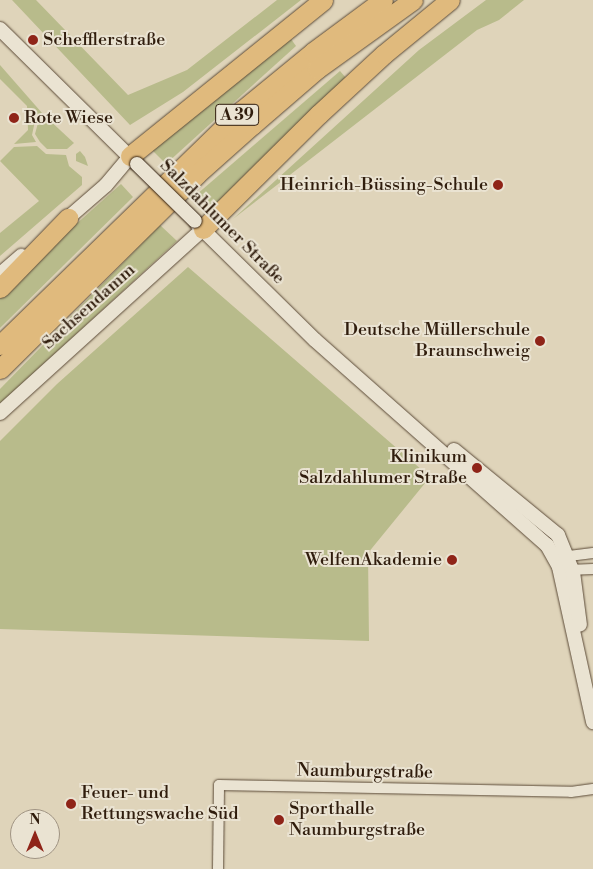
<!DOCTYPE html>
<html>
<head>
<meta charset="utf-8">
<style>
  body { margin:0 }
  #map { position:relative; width:593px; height:869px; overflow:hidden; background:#dfd4ba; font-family:"Libre Bodoni",serif }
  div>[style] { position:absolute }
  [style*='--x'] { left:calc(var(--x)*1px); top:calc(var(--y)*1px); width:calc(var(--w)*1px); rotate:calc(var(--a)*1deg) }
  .green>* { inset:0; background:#b8bb8b }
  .roads { filter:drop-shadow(0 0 1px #5c4b38) drop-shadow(0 0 1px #5c4b38) }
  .minor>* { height:10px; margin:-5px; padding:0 5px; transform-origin:5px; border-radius:5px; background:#eae3d2 }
  .tertiary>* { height:12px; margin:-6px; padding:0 6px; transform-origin:6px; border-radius:6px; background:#eae3d2 }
  .secondary>* { height:14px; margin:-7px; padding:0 7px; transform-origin:7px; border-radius:7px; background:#eae3d2 }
  .motorway>* { height:19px; margin:-9.5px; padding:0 9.5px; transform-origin:9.5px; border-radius:9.5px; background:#e0ba7d }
  .bridges { filter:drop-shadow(0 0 1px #301d0d) drop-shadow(0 0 1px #301d0d) }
  .secondary-bridge>* { height:14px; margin:-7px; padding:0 7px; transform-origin:7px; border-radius:7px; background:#eae3d2 }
  .dots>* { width:14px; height:14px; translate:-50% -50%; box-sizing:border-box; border:2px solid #eae3d2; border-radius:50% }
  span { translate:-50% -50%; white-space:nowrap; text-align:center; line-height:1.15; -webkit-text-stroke:4px #eae3d2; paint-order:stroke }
  .shield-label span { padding:1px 4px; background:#eae3d2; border:1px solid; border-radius:4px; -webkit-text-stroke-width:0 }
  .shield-label { font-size:16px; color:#301d0d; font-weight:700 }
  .poi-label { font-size:18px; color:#301d0d }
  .left { translate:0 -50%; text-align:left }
  .right { translate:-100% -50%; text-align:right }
  .street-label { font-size:18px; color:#301d0d }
  .north { position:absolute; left:10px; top:809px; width:50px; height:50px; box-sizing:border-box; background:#eae3d2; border:1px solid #a09483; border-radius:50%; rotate:0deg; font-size:14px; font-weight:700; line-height:20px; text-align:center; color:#301d0d }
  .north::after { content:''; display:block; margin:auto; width:18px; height:22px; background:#8f2418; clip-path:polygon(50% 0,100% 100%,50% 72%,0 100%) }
</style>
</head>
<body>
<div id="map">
  <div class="green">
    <i style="clip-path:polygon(12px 0,36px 0,128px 95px,187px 70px,277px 0,301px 0,183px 92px,130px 125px)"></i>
    <i style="clip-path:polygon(486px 0,524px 0,499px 20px,477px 30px,233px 219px,419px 50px)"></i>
    <i style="clip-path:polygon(291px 39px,296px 46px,166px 164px,151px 149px)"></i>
    <i style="clip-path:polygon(0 65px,42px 113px,35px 121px,32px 135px,36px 142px,14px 144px,28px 130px,27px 106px,0 79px)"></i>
    <i style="clip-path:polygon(340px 71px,346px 78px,212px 211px,196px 195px)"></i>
    <i style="clip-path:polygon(46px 117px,74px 143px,67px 149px,47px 149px,40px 142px,35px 134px,38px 123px)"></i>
    <i style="clip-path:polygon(37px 146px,46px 154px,66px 155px,69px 166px,82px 177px,82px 185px,0 256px,0 233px,39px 201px,0 161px,14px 147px)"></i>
    <i style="clip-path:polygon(80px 151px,85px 157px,88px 166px,76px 161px,76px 154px)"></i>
    <i style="clip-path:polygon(121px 184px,133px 197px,0 328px,0 297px,27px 268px)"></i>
    <i style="clip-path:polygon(160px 225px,177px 241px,0 404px,0 389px)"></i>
    <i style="clip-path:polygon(188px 267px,430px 477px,368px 553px,369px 641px,0 629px,0 441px,57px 384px)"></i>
  </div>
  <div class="roads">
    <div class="minor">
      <i style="--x:563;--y:560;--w:7;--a:-34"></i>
      <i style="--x:569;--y:556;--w:24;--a:-7"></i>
      <i style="--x:567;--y:570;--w:26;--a:-2"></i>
      <i style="--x:218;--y:869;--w:84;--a:-89.3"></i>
      <i style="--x:219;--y:785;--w:352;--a:1.1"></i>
      <i style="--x:571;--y:792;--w:22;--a:-8"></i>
    </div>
    <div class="tertiary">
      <i style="--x:0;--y:273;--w:28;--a:-41"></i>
    </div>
    <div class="secondary">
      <i style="--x:0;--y:29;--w:190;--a:44.6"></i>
      <i style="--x:68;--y:218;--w:50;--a:-41"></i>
      <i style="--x:106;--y:185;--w:38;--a:-50"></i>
      <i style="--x:197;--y:224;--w:165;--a:44.5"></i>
      <i style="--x:315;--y:340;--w:310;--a:41.5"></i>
      <i style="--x:547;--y:545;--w:25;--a:61"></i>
      <i style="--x:559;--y:567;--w:159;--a:77.6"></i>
      <i style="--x:0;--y:413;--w:274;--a:-42.2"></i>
      <i style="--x:454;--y:450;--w:134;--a:39.3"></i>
      <i style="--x:558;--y:535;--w:40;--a:68"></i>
      <i style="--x:573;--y:572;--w:53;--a:82.5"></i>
    </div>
    <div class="motorway">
      <i style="--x:130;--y:156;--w:248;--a:-38.9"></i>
      <i style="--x:203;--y:229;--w:163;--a:-44.8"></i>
      <i style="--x:319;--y:114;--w:88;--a:-42.7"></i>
      <i style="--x:384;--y:54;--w:85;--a:-39.3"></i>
      <i style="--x:0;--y:288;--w:98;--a:-45.8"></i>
      <i style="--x:0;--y:345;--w:336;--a:-44.2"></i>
      <i style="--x:241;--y:111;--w:93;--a:-39.3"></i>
      <i style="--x:313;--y:52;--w:87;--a:-36.6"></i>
      <i style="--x:0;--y:369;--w:277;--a:-44.7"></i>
      <i style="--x:197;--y:174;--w:74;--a:-41.7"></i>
      <i style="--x:252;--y:125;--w:86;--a:-40.7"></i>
      <i style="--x:317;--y:69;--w:118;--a:-35.7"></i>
    </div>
  </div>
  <div class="bridges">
    <div class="secondary-bridge">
      <i style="--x:137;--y:164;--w:81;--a:44.5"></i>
    </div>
  </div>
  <div class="dots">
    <i style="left:33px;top:40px;background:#8f2418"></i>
    <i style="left:14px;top:118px;background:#8f2418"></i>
    <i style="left:498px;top:185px;background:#8f2418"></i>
    <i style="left:540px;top:341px;background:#8f2418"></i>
    <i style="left:477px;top:468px;background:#8f2418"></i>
    <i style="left:452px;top:560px;background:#8f2418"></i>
    <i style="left:71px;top:804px;background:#8f2418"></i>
    <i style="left:279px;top:820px;background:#8f2418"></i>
  </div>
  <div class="shield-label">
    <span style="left:237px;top:115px">A 39</span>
  </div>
  <div class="poi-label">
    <span class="left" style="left:43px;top:40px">Schefflerstraße</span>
    <span class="left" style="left:24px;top:118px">Rote Wiese</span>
    <span class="right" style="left:488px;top:185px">Heinrich-Büssing-Schule</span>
    <span class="right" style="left:530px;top:341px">Deutsche Müllerschule<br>Braunschweig</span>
    <span class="right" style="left:467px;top:468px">Klinikum<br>Salzdahlumer Straße</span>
    <span class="right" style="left:442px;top:560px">WelfenAkademie</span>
    <span class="left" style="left:81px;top:804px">Feuer- und<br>Rettungswache Süd</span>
    <span class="left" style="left:289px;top:820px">Sporthalle<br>Naumburgstraße</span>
  </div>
  <div class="street-label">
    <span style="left:222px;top:222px;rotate:45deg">Salzdahlumer Straße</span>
    <span style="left:89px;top:307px;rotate:-42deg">Sachsendamm</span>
    <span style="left:365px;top:772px;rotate:1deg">Naumburgstraße</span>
  </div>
  <div class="north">N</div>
</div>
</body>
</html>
